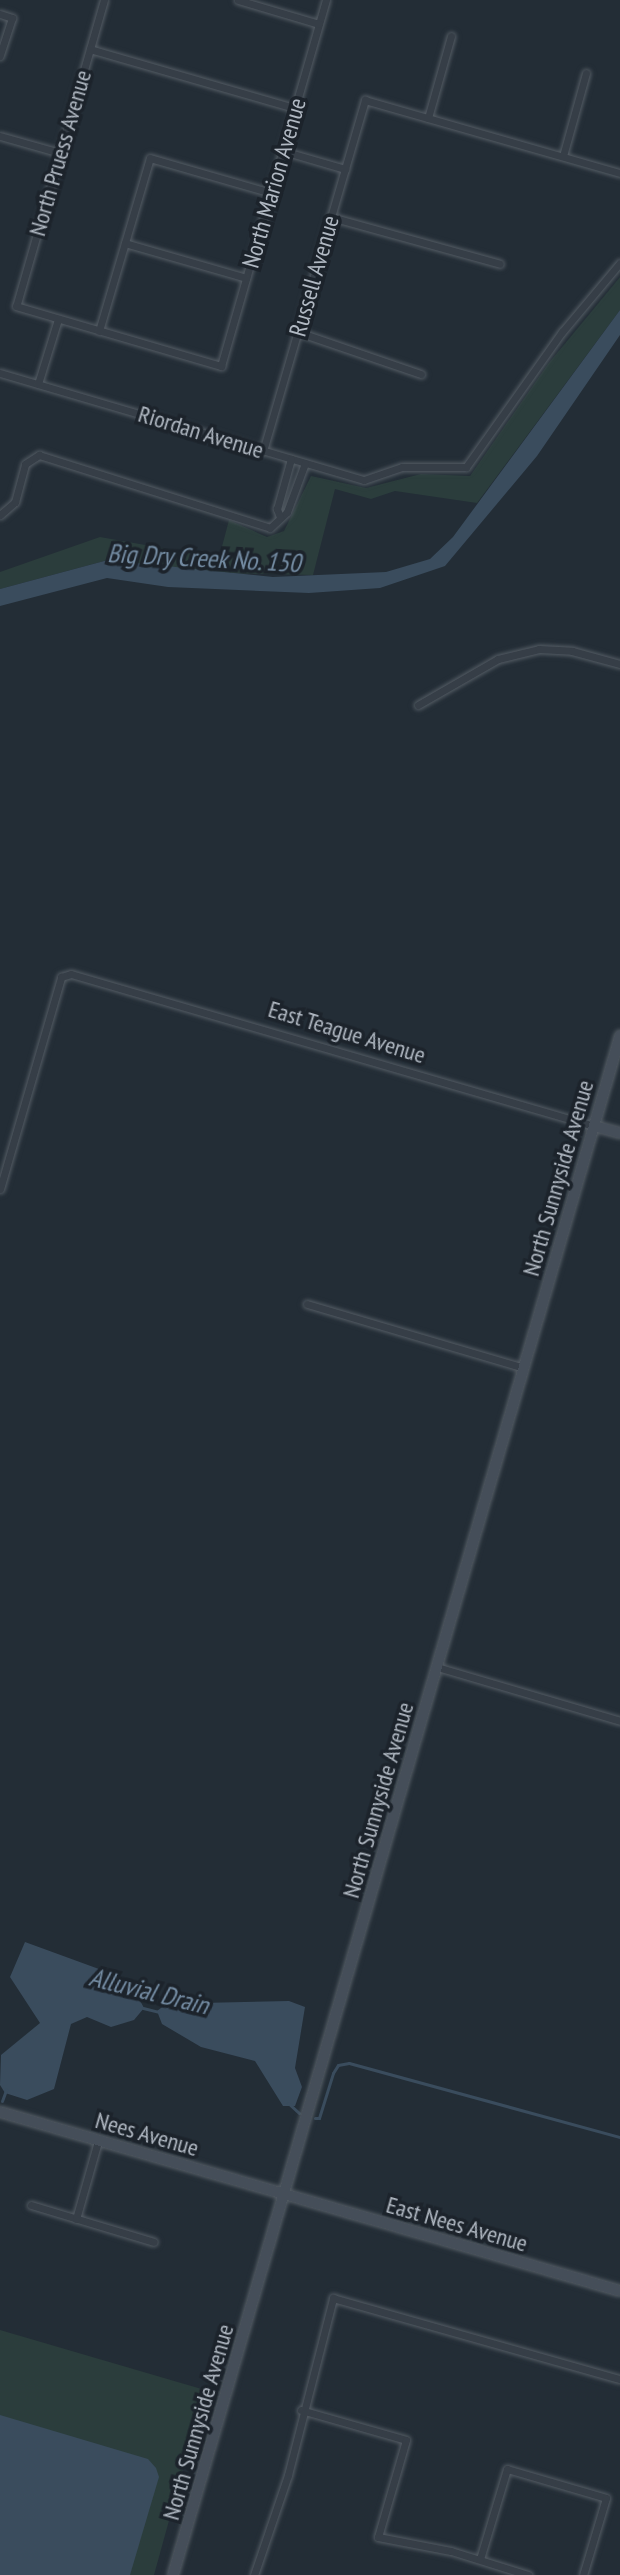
<!DOCTYPE html>
<html>
<head>
<meta charset="utf-8">
<style>
  body { margin:0 }
  #map { position:relative; width:620px; height:2575px; overflow:hidden; background:#232d36; font-family:"PT Sans Narrow",sans-serif }
  div>[style] { position:absolute }
  [style*='--x'] { left:calc(var(--x)*1px); top:calc(var(--y)*1px); width:calc(var(--w)*1px); rotate:calc(var(--a)*1deg) }
  .green>* { inset:0; background:#2b3d3c }
  .water>* { inset:0; background:#3a4c5d }
  .stream>* { height:3px; margin:-1.5px; padding:0 1.5px; transform-origin:1.5px; border-radius:1.5px; background:#3a4c5d }
  .roads { filter:drop-shadow(0 0 2px #545c64) drop-shadow(0 0 2px #545c64) }
  .street>* { height:7px; margin:-3.5px; padding:0 3.5px; transform-origin:3.5px; border-radius:3.5px; background:#363e47 }
  .secondary>* { height:10px; margin:-5px; padding:0 5px; transform-origin:5px; border-radius:5px; background:#454e59 }
  span { translate:-50% -50%; white-space:nowrap; text-align:center; line-height:1.15; -webkit-text-stroke:7px #1c232b; paint-order:stroke }
  .street-label { font-size:24px; color:#b1b9c3 }
  .water-label { font-size:26px; color:#748ca3; font-style:italic }
</style>
</head>
<body>
<div id="map">
  <div class="green">
    <i style="clip-path:polygon(620px 277px,620px 310px,477px 503px,395px 491px,371px 499px,335px 489px,313px 575px,217px 573px,108px 560px,0 589px,0 572px,100px 537px,219px 558px,229px 520px,267px 537px,284px 531px,311px 476px,366px 488px,421px 474px,470px 476px,548px 364px)"></i>
    <i style="clip-path:polygon(0 2330px,205px 2390px,154px 2575px,0 2575px)"></i>
  </div>
  <div class="water">
    <i style="clip-path:polygon(620px 310px,620px 335px,537px 456px,445px 566px,380px 588px,309px 593px,168px 587px,107px 578px,0 606px,0 589px,108px 560px,273px 577px,386px 572px,430px 559px,453px 537px)"></i>
    <i style="clip-path:polygon(25px 1942px,129px 1980px,144px 2008px,134px 2020px,111px 2027px,87px 2017px,71px 2024px,54px 2089px,27px 2100px,5px 2093px,0 2085px,1px 2055px,40px 2023px,10px 1977px)"></i>
    <i style="clip-path:polygon(174px 1998px,200px 2003px,289px 2001px,305px 2007px,295px 2068px,302px 2087px,295px 2106px,283px 2106px,255px 2061px,201px 2047px,162px 2024px,157px 2011px)"></i>
    <i style="clip-path:polygon(0 2415px,148px 2459px,156px 2468px,159px 2477px,130px 2575px,0 2575px)"></i>
  </div>
  <div class="stream">
    <i style="--x:143;--y:2008;--w:16;--a:14"></i>
    <i style="--x:2;--y:2101;--w:12;--a:-70"></i>
    <i style="--x:288;--y:2103;--w:15;--a:42"></i>
    <i style="--x:315;--y:2118;--w:4;--a:0"></i>
    <i style="--x:319;--y:2118;--w:47;--a:-72.7"></i>
    <i style="--x:333;--y:2073;--w:9;--a:-58"></i>
    <i style="--x:338;--y:2065;--w:11;--a:-10"></i>
    <i style="--x:349;--y:2063;--w:281;--a:15.3"></i>
  </div>
  <div class="roads">
    <div class="street">
      <i style="--x:104;--y:0;--w:318;--a:106"></i>
      <i style="--x:16;--y:306;--w:214;--a:16.3"></i>
      <i style="--x:221;--y:366;--w:381;--a:-74"></i>
      <i style="--x:238;--y:0;--w:84;--a:16.5"></i>
      <i style="--x:0;--y:14;--w:13;--a:18"></i>
      <i style="--x:12;--y:18;--w:40;--a:108"></i>
      <i style="--x:90;--y:49;--w:213;--a:16.1"></i>
      <i style="--x:428;--y:118;--w:85;--a:-74.3"></i>
      <i style="--x:0;--y:136;--w:62;--a:15.8"></i>
      <i style="--x:283;--y:151;--w:65;--a:16.2"></i>
      <i style="--x:563;--y:156;--w:86;--a:-74.5"></i>
      <i style="--x:331;--y:217;--w:175;--a:15.5"></i>
      <i style="--x:125;--y:243;--w:126;--a:16.1"></i>
      <i style="--x:99;--y:331;--w:180;--a:-73.6"></i>
      <i style="--x:150;--y:158;--w:126;--a:16.1"></i>
      <i style="--x:298;--y:332;--w:130;--a:18.9"></i>
      <i style="--x:0;--y:373;--w:379;--a:16.4"></i>
      <i style="--x:364;--y:480;--w:40;--a:-18.9"></i>
      <i style="--x:402;--y:467;--w:64;--a:0"></i>
      <i style="--x:466;--y:467;--w:166;--a:-54.6"></i>
      <i style="--x:562;--y:332;--w:90;--a:-50"></i>
      <i style="--x:38;--y:384;--w:68;--a:-72.9"></i>
      <i style="--x:263;--y:451;--w:366;--a:-73.8"></i>
      <i style="--x:365;--y:100;--w:265;--a:16"></i>
      <i style="--x:0;--y:515;--w:20;--a:-41"></i>
      <i style="--x:15;--y:502;--w:39;--a:-75"></i>
      <i style="--x:25;--y:464;--w:17;--a:-33"></i>
      <i style="--x:39;--y:455;--w:242;--a:17.5"></i>
      <i style="--x:270;--y:528;--w:23;--a:-43"></i>
      <i style="--x:287;--y:512;--w:52;--a:-69.8"></i>
      <i style="--x:280;--y:517;--w:9;--a:-111"></i>
      <i style="--x:277;--y:509;--w:52;--a:-74.4"></i>
      <i style="--x:418;--y:705;--w:92;--a:-29.9"></i>
      <i style="--x:498;--y:659;--w:42;--a:-13.7"></i>
      <i style="--x:539;--y:649;--w:33;--a:3"></i>
      <i style="--x:572;--y:651;--w:50;--a:15.2"></i>
      <i style="--x:0;--y:1189;--w:221;--a:-73.9"></i>
      <i style="--x:61;--y:977;--w:10;--a:-17"></i>
      <i style="--x:71;--y:974;--w:545;--a:16.21"></i>
      <i style="--x:307;--y:1304;--w:226;--a:16.4"></i>
      <i style="--x:437;--y:1667;--w:191;--a:16.4"></i>
      <i style="--x:31;--y:2205;--w:128;--a:16.7"></i>
      <i style="--x:76;--y:2219;--w:81;--a:-74.2"></i>
      <i style="--x:301;--y:2410;--w:109;--a:15.9"></i>
      <i style="--x:406;--y:2440;--w:101;--a:106.1"></i>
      <i style="--x:378;--y:2537;--w:74;--a:10.9"></i>
      <i style="--x:451;--y:2551;--w:81;--a:17.3"></i>
      <i style="--x:480;--y:2559;--w:94;--a:-73.3"></i>
      <i style="--x:507;--y:2469;--w:103;--a:16.3"></i>
      <i style="--x:606;--y:2498;--w:80;--a:106.6"></i>
      <i style="--x:254;--y:2575;--w:106;--a:-71.2"></i>
      <i style="--x:288;--y:2475;--w:183;--a:-75.7"></i>
      <i style="--x:333;--y:2298;--w:298;--a:15.8"></i>
    </div>
    <div class="secondary">
      <i style="--x:594;--y:1126;--w:27;--a:15"></i>
      <i style="--x:0;--y:2112;--w:645;--a:16.1"></i>
      <i style="--x:173;--y:2575;--w:1603;--a:-73.8"></i>
    </div>
  </div>
  <div class="street-label">
    <span style="left:60px;top:153px;rotate:-74deg">North Pruess Avenue</span>
    <span style="left:274px;top:183px;rotate:-74deg">North Marion Avenue</span>
    <span style="left:314px;top:276px;rotate:-74deg">Russell Avenue</span>
    <span style="left:201px;top:432px;rotate:17deg">Riordan Avenue</span>
    <span style="left:347px;top:1032px;rotate:17deg">East Teague Avenue</span>
    <span style="left:558px;top:1178px;rotate:-74deg">North Sunnyside Avenue</span>
    <span style="left:378px;top:1800px;rotate:-74deg">North Sunnyside Avenue</span>
    <span style="left:147px;top:2134px;rotate:16deg">Nees Avenue</span>
    <span style="left:457px;top:2224px;rotate:16deg">East Nees Avenue</span>
    <span style="left:198px;top:2422px;rotate:-74deg">North Sunnyside Avenue</span>
  </div>
  <div class="water-label">
    <span style="left:204px;top:558px;rotate:3deg">Big Dry Creek No. 150</span>
    <span style="left:149px;top:1991px;rotate:14deg">Alluvial Drain</span>
  </div>
</div>
</body>
</html>
